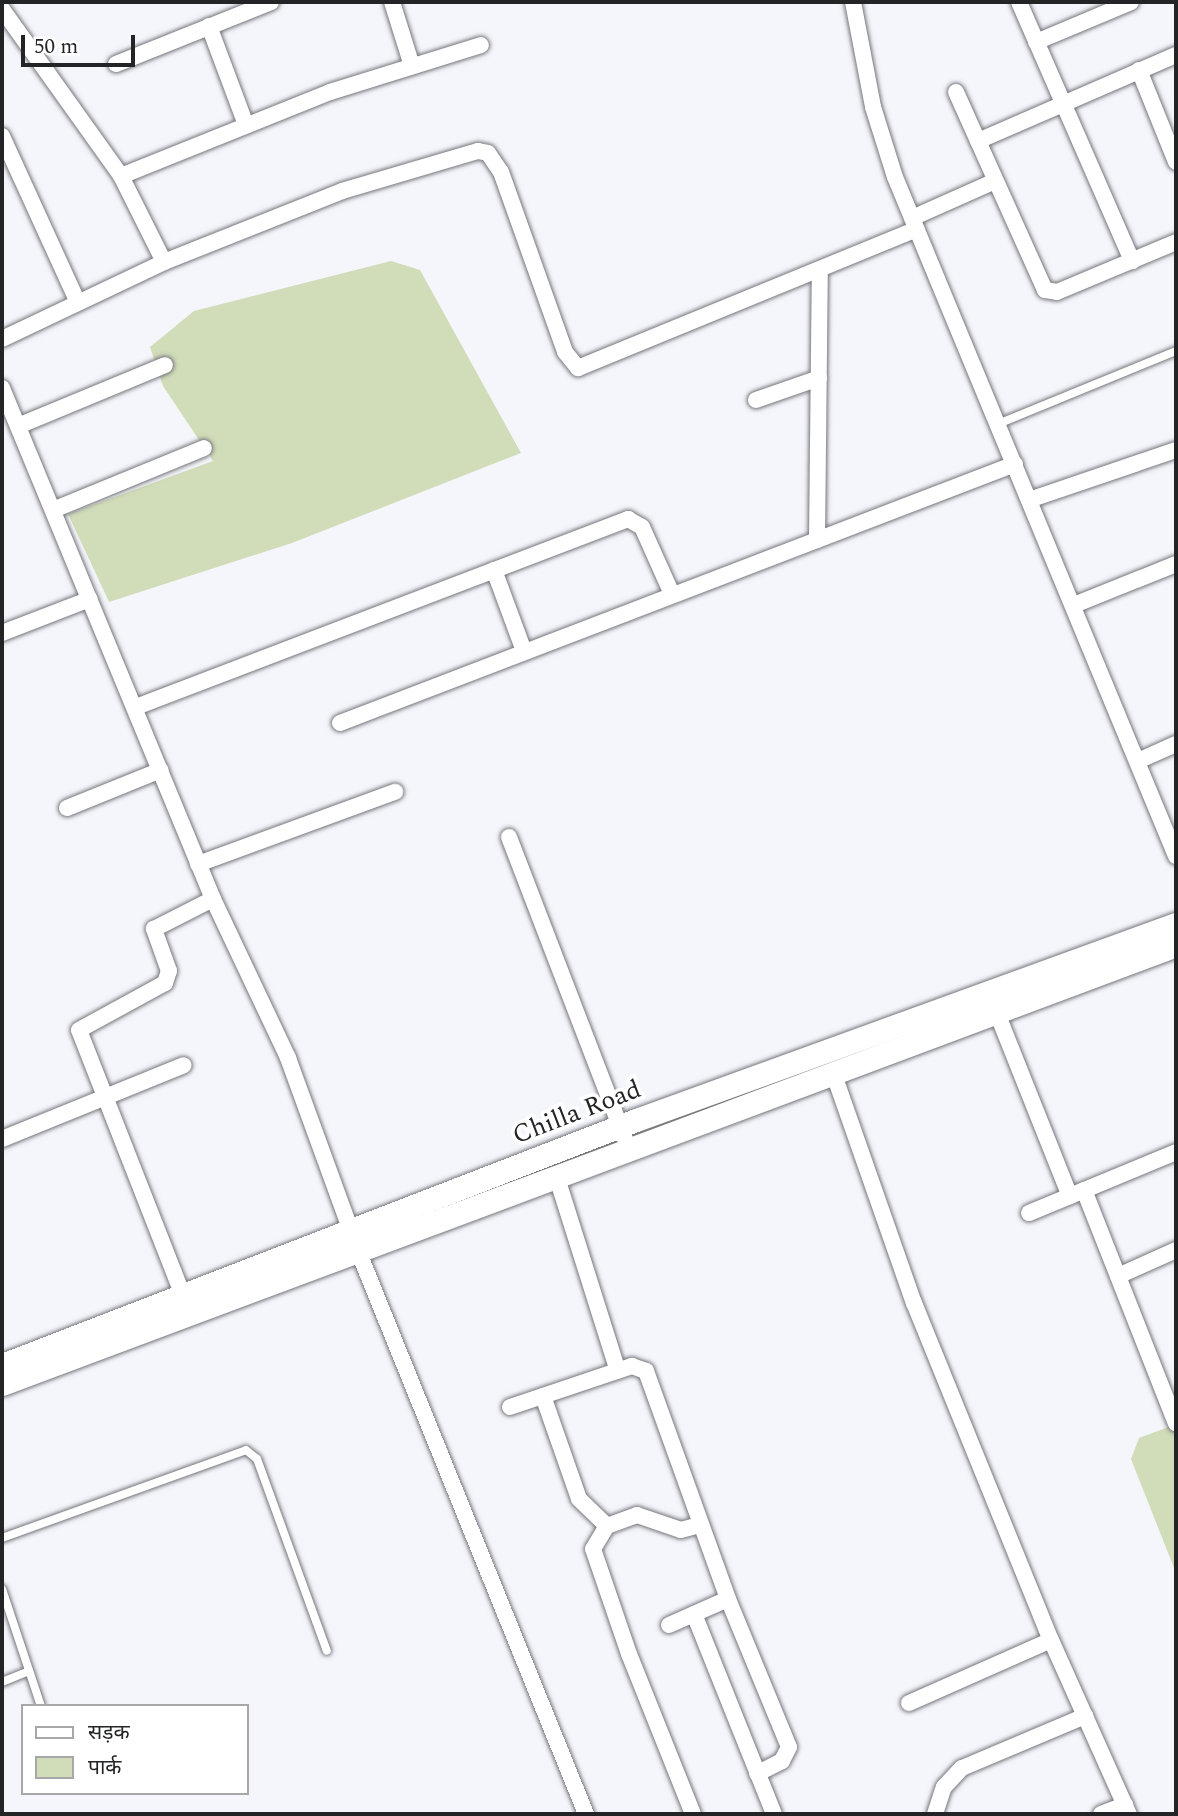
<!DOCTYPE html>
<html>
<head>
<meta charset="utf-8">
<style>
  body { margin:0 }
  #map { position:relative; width:1178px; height:1816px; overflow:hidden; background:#f5f6fc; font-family:Spectral,"Noto Sans Devanagari",serif }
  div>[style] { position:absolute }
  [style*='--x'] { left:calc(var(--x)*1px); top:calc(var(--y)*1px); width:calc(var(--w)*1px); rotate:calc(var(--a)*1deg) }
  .green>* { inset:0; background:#d1dcb9 }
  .roads { filter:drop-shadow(0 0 2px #75767b) drop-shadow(0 0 2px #75767b) }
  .service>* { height:8px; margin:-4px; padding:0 4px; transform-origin:4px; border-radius:4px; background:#fff }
  .minor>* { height:16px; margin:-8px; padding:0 8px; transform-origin:8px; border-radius:8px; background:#fff }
  .secondary>* { height:23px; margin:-11.5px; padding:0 11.5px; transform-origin:11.5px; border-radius:11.5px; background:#fff }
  span { translate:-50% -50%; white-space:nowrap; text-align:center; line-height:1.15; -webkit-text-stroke:7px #fff; paint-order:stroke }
  .street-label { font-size:26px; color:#232426 }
  .frame { position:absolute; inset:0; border:4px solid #232426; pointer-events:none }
  .legend { position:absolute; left:21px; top:1704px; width:228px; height:91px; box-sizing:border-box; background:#fff; border:2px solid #a7a7a8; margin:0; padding:9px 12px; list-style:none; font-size:21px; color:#232426 }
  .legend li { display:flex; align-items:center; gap:14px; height:35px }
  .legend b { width:35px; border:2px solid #a7a7a8 }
  .scale { position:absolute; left:21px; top:35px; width:114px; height:32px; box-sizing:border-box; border:4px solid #232426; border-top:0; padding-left:9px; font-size:21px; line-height:24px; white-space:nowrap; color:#232426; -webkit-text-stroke:5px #fff; paint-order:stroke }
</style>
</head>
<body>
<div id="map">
  <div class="green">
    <i style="clip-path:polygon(391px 261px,420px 270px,521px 453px,292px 543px,109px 602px,68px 514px,213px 461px,163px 386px,150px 347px,194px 311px)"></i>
    <i style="clip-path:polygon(1176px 1388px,1176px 1573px,1131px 1459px,1139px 1438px,1171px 1426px,1163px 1406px)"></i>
  </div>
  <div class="roads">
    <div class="service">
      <i style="--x:998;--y:424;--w:192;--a:-22.3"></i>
      <i style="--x:2;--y:1538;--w:259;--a:-19.8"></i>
      <i style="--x:246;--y:1450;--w:14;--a:39"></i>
      <i style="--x:257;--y:1459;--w:204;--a:70"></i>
      <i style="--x:2;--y:1589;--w:123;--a:71.6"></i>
      <i style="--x:2;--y:1682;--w:29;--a:-22"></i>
    </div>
    <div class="minor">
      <i style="--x:392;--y:2;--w:67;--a:72.6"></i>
      <i style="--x:853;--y:2;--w:107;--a:79.2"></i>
      <i style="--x:873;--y:107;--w:73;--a:72.6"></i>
      <i style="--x:895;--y:177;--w:735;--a:67.52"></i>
      <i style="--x:1019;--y:2;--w:283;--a:66.4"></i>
      <i style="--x:2;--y:9;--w:205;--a:54.5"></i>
      <i style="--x:121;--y:176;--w:96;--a:63.4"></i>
      <i style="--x:209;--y:26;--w:106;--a:69.5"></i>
      <i style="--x:1036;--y:42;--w:103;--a:-22.8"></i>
      <i style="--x:116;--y:64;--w:167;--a:-21.8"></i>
      <i style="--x:1139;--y:70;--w:99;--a:68.1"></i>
      <i style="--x:956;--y:92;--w:217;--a:65.8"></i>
      <i style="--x:1045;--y:290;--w:12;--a:9"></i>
      <i style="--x:1057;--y:292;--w:129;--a:-22.8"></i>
      <i style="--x:2;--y:136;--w:183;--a:65.5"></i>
      <i style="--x:978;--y:141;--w:216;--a:-23.5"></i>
      <i style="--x:121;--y:176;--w:225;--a:-21.9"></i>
      <i style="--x:330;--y:92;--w:158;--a:-17.3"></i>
      <i style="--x:912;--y:218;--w:91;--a:-24"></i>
      <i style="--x:2;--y:339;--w:179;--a:-25.4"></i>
      <i style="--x:164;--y:262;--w:192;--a:-21.7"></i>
      <i style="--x:342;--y:191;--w:142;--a:-16.4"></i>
      <i style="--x:478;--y:151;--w:10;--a:11"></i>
      <i style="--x:488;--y:153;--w:23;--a:56"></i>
      <i style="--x:501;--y:172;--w:191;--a:70.4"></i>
      <i style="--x:565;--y:352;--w:21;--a:51"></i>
      <i style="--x:578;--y:368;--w:366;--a:-22.3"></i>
      <i style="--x:2;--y:388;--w:553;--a:67.56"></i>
      <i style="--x:213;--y:899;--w:176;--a:64.7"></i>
      <i style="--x:288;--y:1058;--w:202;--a:70"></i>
      <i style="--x:357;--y:1248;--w:611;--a:67.97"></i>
      <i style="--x:756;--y:400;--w:67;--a:-19.2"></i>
      <i style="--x:18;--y:426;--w:159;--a:-22.5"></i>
      <i style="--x:1029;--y:500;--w:155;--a:-18.8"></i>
      <i style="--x:53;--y:510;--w:163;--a:-22.3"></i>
      <i style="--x:817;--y:540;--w:269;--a:-89.4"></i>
      <i style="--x:494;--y:570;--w:86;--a:69.7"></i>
      <i style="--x:1074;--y:605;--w:110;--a:-21.9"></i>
      <i style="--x:2;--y:633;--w:94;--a:-21.1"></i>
      <i style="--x:136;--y:707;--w:527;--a:-20.91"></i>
      <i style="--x:628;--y:519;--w:16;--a:30"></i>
      <i style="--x:642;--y:527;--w:73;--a:65.9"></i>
      <i style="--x:340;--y:723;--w:723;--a:-20.99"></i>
      <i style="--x:1140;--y:760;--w:39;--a:-24"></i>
      <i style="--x:67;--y:808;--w:101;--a:-22"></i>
      <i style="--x:509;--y:837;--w:335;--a:69"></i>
      <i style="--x:198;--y:864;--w:210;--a:-20.1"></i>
      <i style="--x:997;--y:1013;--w:197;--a:68.3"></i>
      <i style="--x:833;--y:1072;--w:245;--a:70.7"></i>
      <i style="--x:914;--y:1303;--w:364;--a:67.9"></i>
      <i style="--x:1051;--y:1640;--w:191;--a:65.9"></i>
      <i style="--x:2;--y:1139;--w:196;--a:-22.1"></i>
      <i style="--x:557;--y:1178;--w:202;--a:72.5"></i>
      <i style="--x:1084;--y:1190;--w:251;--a:68.5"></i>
      <i style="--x:1029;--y:1213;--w:159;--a:-22.5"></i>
      <i style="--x:1118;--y:1276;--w:64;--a:-24.1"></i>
      <i style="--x:182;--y:1293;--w:282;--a:-111.4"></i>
      <i style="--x:79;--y:1030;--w:98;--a:-28.7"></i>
      <i style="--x:165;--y:983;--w:13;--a:-72"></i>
      <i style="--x:169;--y:971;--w:45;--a:-109.7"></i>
      <i style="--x:154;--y:929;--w:66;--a:-27"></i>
      <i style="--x:543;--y:1396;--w:109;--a:70.7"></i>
      <i style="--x:579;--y:1499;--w:39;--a:44"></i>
      <i style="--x:510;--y:1407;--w:129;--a:-18.6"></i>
      <i style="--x:632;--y:1366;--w:15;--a:20"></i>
      <i style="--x:646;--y:1371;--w:242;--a:70.2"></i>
      <i style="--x:728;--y:1599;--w:160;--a:67.6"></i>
      <i style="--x:789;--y:1747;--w:16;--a:117"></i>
      <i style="--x:782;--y:1761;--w:28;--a:153"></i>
      <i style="--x:694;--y:1614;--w:215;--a:68.2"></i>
      <i style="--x:669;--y:1625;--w:64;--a:-23.8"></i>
      <i style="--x:909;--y:1703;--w:155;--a:-23.9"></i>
      <i style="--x:693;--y:1814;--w:172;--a:-111.8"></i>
      <i style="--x:629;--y:1654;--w:111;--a:-108.9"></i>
      <i style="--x:593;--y:1549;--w:27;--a:-59"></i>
      <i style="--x:607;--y:1526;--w:32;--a:-20"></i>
      <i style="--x:637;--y:1515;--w:46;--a:18.8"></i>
      <i style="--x:681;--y:1530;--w:20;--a:-15"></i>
      <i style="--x:935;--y:1814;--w:28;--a:-72"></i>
      <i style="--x:944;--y:1787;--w:26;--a:-47"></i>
      <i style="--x:962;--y:1768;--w:134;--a:-22.9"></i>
      <i style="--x:1101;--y:1814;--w:26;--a:-21"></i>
    </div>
    <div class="secondary">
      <i style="--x:2;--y:1365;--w:680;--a:-21.13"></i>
      <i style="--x:636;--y:1120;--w:574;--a:-19.95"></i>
      <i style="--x:2;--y:1384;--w:1253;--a:-20.5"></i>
    </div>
  </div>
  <div class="street-label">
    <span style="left:577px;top:1113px;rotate:-21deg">Chilla Road</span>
  </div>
  <div class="frame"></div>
  <ul class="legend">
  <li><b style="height:9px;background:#fff"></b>सड़क</li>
  <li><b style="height:19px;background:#d1dcb9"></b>पार्क</li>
  </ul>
  <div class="scale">50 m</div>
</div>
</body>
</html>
